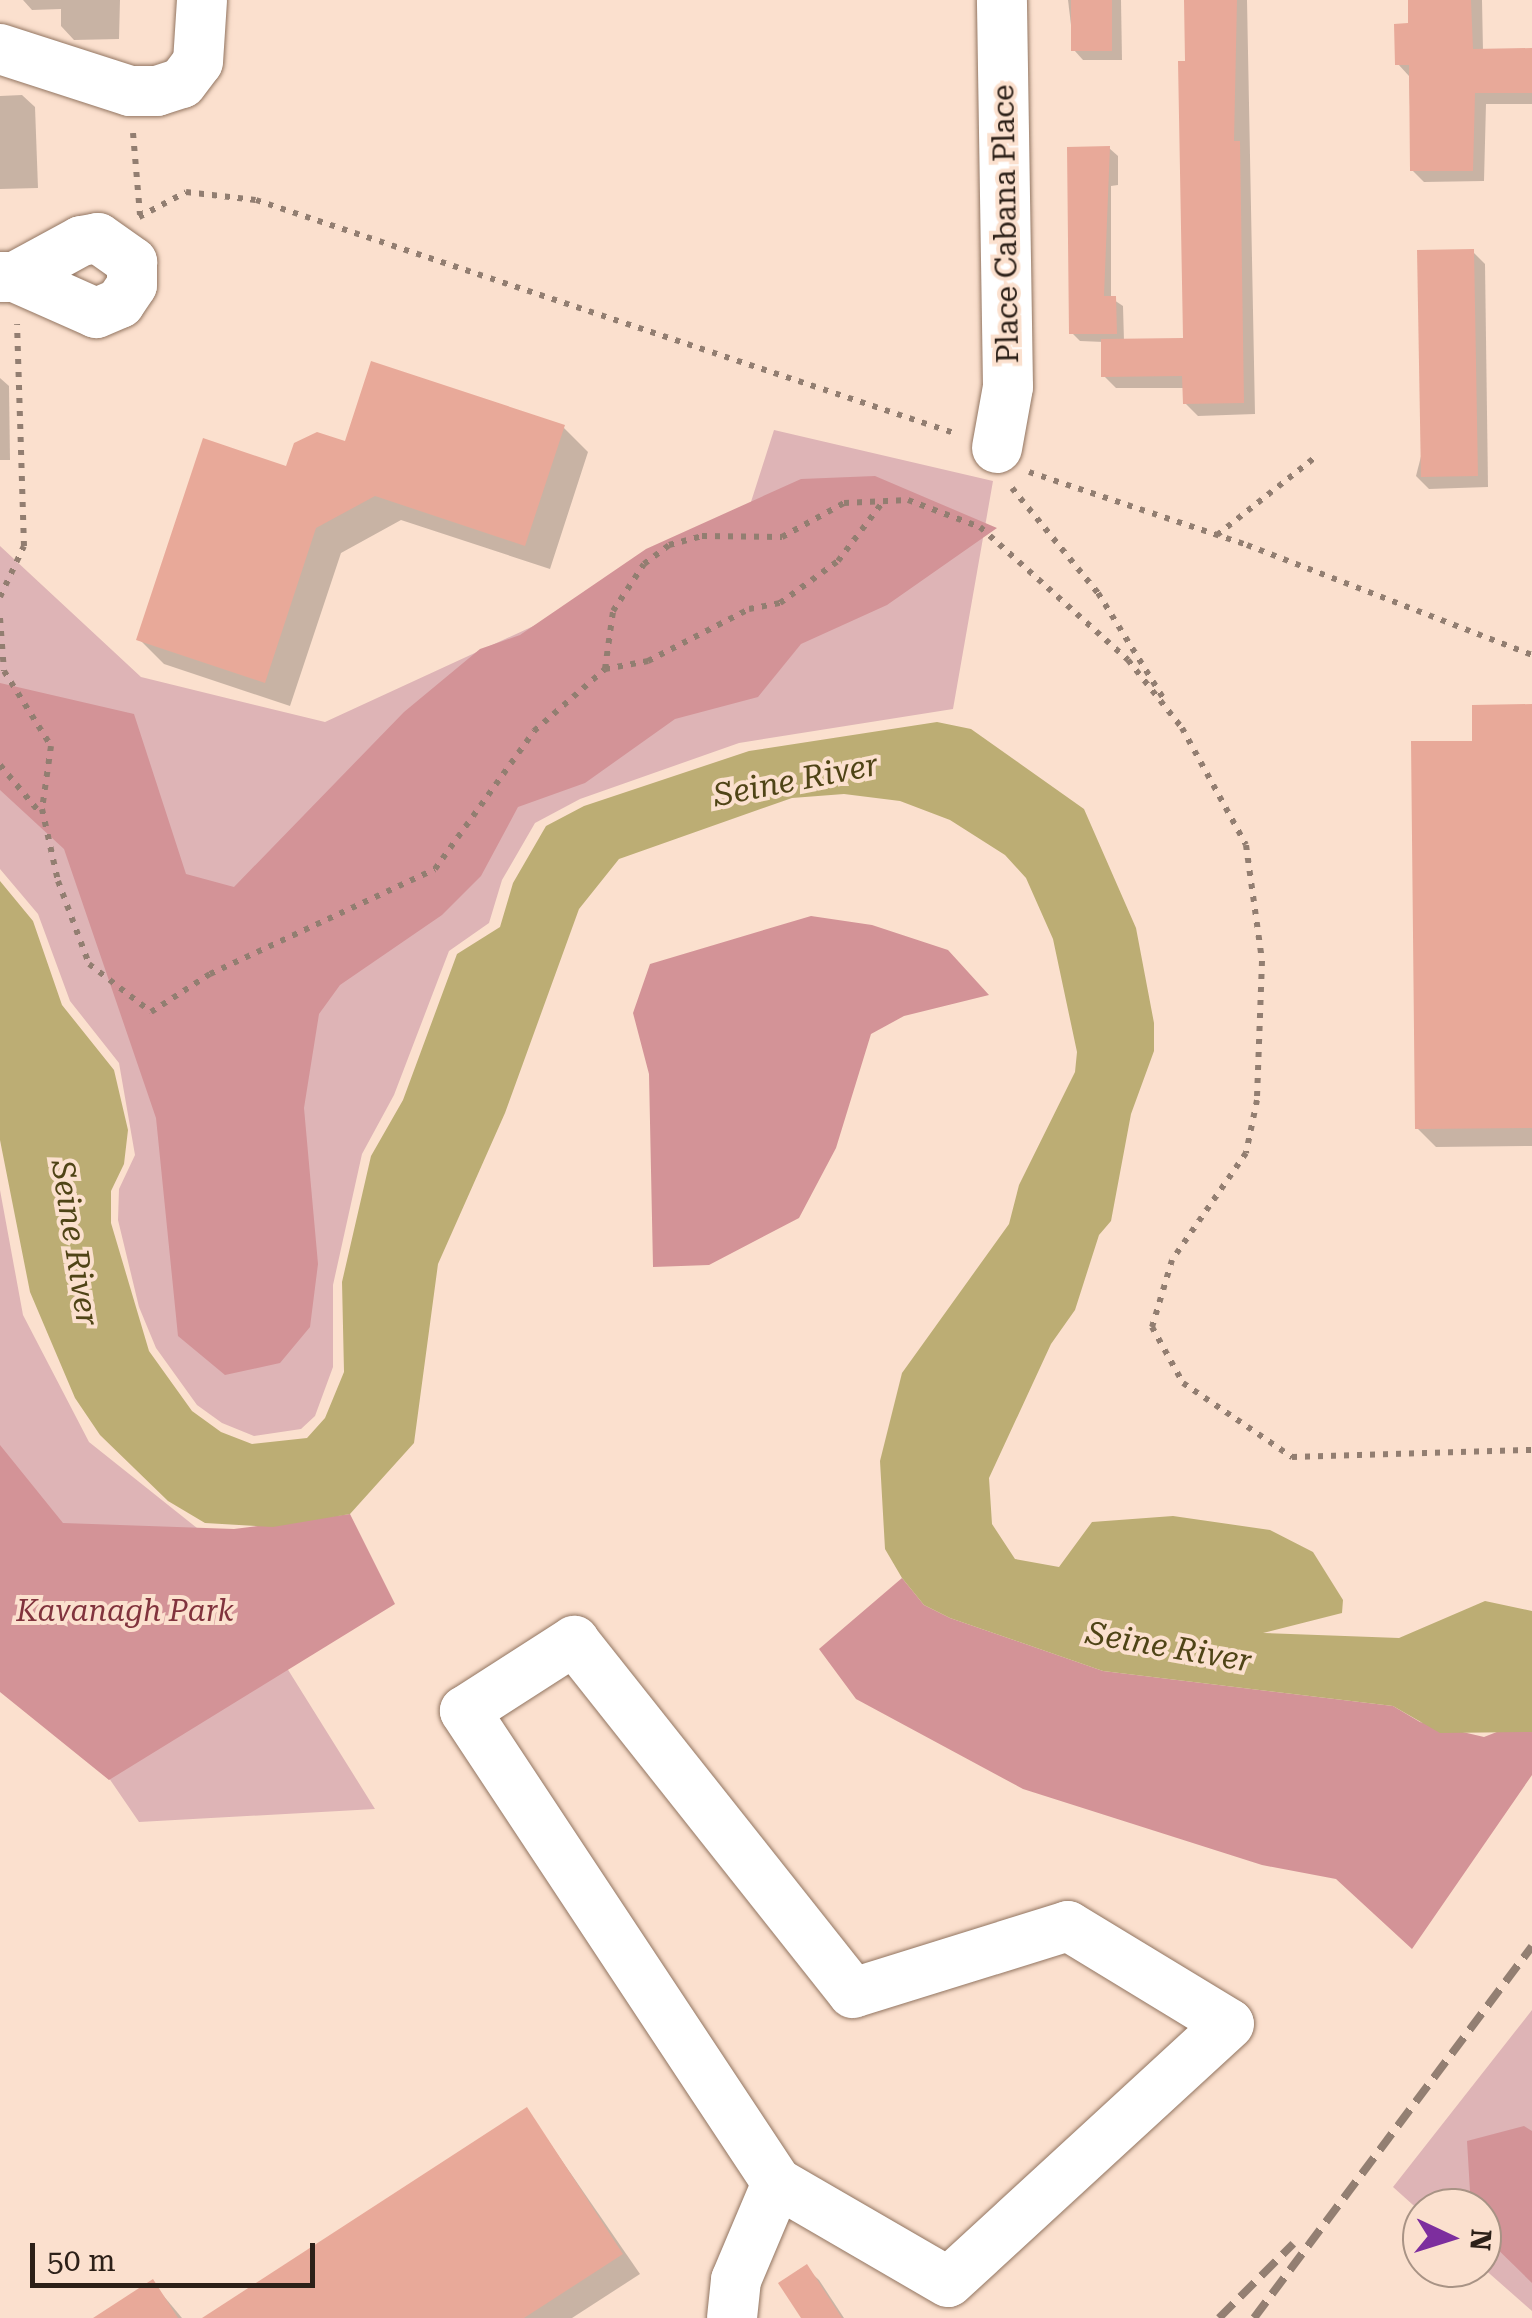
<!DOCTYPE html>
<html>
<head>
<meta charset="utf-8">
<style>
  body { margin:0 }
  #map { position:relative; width:1532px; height:2318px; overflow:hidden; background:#fbe0ce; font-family:"Roboto Serif",serif }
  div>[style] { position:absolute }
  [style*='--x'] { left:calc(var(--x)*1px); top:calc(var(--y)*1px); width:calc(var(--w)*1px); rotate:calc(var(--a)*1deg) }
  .green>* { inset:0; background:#deb4b6 }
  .forest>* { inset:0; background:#d39397 }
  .water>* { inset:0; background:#bcad74 }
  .shadow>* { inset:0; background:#0003 }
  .building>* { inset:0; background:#e8a999; transform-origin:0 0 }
  .path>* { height:6px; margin-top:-3px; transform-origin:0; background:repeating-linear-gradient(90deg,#927e71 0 5px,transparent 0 13px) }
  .roads { filter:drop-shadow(0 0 2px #927561) drop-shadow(0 0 2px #927561) }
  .minor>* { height:50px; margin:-25px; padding:0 25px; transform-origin:25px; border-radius:25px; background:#fff }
  .rail>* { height:8px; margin-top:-4px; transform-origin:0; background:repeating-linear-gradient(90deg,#937f72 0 20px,transparent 0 30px) }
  span { translate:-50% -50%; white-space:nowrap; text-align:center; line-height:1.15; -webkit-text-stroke:8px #fbe0ce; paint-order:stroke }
  .street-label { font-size:30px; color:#2c2018 }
  .park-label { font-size:30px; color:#81333d; font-style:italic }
  .water-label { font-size:32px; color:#4f4416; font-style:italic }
  .north { position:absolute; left:1402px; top:2188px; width:100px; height:100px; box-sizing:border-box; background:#fbe0ce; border:2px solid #a89385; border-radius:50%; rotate:94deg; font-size:28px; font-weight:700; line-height:40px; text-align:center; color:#2c2018 }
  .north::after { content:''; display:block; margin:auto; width:35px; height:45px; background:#7d2e9e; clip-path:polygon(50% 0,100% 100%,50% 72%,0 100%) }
  .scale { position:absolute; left:30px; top:2243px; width:285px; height:45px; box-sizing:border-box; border:5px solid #2c2018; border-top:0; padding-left:12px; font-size:30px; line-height:35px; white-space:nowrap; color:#2c2018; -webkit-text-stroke:8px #fbe0ce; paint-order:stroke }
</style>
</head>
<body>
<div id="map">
  <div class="green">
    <i style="clip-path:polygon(774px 430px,993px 481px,953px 709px,739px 743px,580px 799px,535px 823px,502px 880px,489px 923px,449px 951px,394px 1095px,362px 1154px,333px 1285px,333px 1367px,315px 1416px,301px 1429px,254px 1436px,222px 1423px,197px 1405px,156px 1348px,139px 1307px,118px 1220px,119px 1189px,135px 1155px,119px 1063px,70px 1001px,38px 914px,0 869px,0 546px,141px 677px,325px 722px,742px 530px)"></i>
    <i style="clip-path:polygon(0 1190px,23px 1315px,89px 1442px,202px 1532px,375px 1809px,139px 1822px,0 1619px)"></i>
    <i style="clip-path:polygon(1532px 2010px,1532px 2311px,1482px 2267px,1482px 2208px,1422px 2208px,1422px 2213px,1393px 2187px)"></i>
  </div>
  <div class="forest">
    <i style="clip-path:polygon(875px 476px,997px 528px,887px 605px,801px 644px,758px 697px,675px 719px,585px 783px,518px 807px,481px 876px,442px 915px,340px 985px,319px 1014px,304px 1108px,318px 1264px,310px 1327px,280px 1363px,225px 1375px,178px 1336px,156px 1118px,64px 849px,0 790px,0 683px,134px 714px,186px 874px,234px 887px,404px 712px,480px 649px,520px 635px,646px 549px,801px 479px)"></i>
    <i style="clip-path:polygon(811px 916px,872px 925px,948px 950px,989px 995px,904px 1016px,871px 1034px,836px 1148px,799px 1218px,709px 1265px,653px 1267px,649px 1074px,633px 1013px,650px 964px)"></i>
    <i style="clip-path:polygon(0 1445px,63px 1523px,234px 1529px,350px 1514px,395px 1604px,109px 1780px,0 1692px)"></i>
    <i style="clip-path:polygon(902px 1578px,924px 1605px,950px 1618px,1103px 1671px,1393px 1706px,1420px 1722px,1484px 1737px,1507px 1728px,1532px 1732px,1532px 1775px,1412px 1949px,1336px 1879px,1262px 1865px,1023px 1789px,856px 1699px,819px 1649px)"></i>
    <i style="clip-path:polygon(1524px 2126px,1532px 2131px,1532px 2283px,1482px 2234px,1482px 2208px,1471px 2208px,1467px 2141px)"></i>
  </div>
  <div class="water">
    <i style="clip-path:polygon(937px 722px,971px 729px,1084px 809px,1136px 928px,1154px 1023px,1154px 1051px,1131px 1114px,1111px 1221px,1099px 1235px,1075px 1310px,1051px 1344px,989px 1478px,992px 1524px,1015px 1559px,1059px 1567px,1092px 1522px,1173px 1516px,1270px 1530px,1313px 1552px,1343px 1600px,1342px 1613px,1263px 1633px,1399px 1638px,1485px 1601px,1532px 1611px,1532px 1732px,1440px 1733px,1393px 1706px,1103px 1671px,950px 1618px,924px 1605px,902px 1578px,885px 1549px,880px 1461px,902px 1373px,1009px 1224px,1019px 1185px,1075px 1072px,1077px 1052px,1053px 939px,1026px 878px,1005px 855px,950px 820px,900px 801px,844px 794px,792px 798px,619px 859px,579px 909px,505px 1113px,438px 1264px,414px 1443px,350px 1514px,273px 1527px,205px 1523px,168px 1501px,100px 1435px,75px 1398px,30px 1292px,0 1140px,0 881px,33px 921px,62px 1005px,114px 1070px,128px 1130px,124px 1164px,111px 1191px,111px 1223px,149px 1351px,192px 1411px,221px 1432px,252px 1444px,307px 1438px,325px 1418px,344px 1372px,342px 1282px,371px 1156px,403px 1100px,457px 954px,500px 927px,513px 883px,546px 826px,584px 806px,749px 751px)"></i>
  </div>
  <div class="shadow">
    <i style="clip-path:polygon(23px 0,120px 0,119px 39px,74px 40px,61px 26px,61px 9px,32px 10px)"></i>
    <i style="clip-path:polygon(1068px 0,1121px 0,1122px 60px,1083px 60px,1074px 50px)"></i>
    <i style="clip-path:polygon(1185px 0,1247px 0,1255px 414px,1198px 416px,1185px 403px,1185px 388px,1116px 388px,1104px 376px,1104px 342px,1080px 341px,1072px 333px,1109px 148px,1118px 156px,1118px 185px,1111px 186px,1111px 298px,1123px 306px,1124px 341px,1186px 341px)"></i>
    <i style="clip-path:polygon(1411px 0,1482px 0,1483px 51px,1532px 50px,1532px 104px,1486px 104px,1484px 181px,1424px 182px,1412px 170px,1409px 76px,1398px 64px,1411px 26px)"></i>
    <i style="clip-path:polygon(22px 95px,35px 107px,38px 188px,0 189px,0 96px)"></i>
    <i style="clip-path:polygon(1473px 252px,1485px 264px,1488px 487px,1429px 489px,1416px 476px)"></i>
    <i style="clip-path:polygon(0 378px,9px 386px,10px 460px,0 460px)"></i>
    <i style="clip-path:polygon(563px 427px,588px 452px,550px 569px,401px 520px,341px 553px,290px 706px,164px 664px,139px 639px,287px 469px,346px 445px)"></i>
    <i style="clip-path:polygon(1532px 707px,1532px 1146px,1436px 1147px,1417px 1128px,1475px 743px)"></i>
    <i style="clip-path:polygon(527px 2110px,640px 2274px,572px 2318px,207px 2318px)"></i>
    <i style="clip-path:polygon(806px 2268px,819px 2280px,844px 2318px,804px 2318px)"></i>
    <i style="clip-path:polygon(152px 2282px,182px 2318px,97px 2318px)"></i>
  </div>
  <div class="building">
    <i style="left:1071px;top:0;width:41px;height:51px"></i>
    <i style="clip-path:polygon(1184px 0,1237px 0,1234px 141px,1240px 141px,1244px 403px,1183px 404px,1182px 376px,1101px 377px,1101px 339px,1183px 338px,1178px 61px,1185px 61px)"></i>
    <i style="clip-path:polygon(1408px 0,1471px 0,1473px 49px,1532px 48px,1532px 93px,1475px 93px,1473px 171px,1410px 171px,1409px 65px,1395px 65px,1394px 24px,1408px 23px)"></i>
    <i style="clip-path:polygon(1110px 146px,1104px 296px,1116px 296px,1117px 334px,1069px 334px,1067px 147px)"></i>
    <i style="left:1474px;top:249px;width:227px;height:57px;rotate:89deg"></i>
    <i style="clip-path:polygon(371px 361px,565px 425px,525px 546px,375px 496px,316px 528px,265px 683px,136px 640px,203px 438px,286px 466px,294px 443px,317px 432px,345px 441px)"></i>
    <i style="clip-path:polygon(1532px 704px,1532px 1128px,1415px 1129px,1411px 741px,1472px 741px,1472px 705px)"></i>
    <i style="clip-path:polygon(527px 2107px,623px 2254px,524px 2318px,202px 2318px)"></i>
    <i style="clip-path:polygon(807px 2264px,842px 2318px,801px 2318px,778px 2283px)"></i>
    <i style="clip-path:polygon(153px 2279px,178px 2318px,93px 2318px)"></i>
  </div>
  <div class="path">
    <i style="--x:133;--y:133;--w:82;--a:85.1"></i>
    <i style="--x:139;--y:217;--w:53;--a:-28"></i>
    <i style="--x:186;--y:192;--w:70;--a:6.5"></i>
    <i style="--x:256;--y:200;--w:739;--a:18.46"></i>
    <i style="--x:1029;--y:472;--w:230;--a:18.5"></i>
    <i style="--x:1247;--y:545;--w:305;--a:21.1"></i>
    <i style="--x:1012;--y:488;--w:136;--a:50.7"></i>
    <i style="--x:1098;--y:593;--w:127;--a:58.2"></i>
    <i style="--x:1217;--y:535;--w:129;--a:-38.4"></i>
    <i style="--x:0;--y:597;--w:56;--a:-64.8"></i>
    <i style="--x:24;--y:546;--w:222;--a:-91.8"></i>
    <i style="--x:0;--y:618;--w:53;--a:85.7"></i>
    <i style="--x:4;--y:671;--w:89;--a:57.9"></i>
    <i style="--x:51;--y:746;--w:64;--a:98.1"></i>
    <i style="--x:42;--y:809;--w:74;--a:77.5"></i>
    <i style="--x:58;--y:881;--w:89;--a:69.5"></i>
    <i style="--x:89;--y:964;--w:78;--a:37.7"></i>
    <i style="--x:151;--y:1012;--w:70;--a:-32.8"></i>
    <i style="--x:210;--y:974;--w:248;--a:-25"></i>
    <i style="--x:435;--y:869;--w:170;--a:-54.3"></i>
    <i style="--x:534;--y:731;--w:94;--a:-41.1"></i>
    <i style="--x:605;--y:669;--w:59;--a:-82.1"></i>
    <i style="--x:613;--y:611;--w:56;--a:-56.6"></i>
    <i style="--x:644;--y:564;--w:31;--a:-37"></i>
    <i style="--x:669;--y:545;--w:34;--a:-15"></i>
    <i style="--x:702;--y:536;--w:80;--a:0.7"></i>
    <i style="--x:782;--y:537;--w:71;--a:-28.7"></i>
    <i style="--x:844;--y:503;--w:64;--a:-2.7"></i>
    <i style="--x:908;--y:500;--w:77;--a:20.6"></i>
    <i style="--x:980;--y:527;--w:199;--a:41.9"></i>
    <i style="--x:1128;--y:660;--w:87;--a:51.5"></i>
    <i style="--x:1182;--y:728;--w:133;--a:61.3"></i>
    <i style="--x:1246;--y:845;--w:117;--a:82.1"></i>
    <i style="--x:1262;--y:961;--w:139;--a:92.1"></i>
    <i style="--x:1257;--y:1100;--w:54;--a:101.7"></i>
    <i style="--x:1246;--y:1153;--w:130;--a:124.7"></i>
    <i style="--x:1172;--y:1260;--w:70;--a:106.6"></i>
    <i style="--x:1152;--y:1327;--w:64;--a:61"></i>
    <i style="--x:1183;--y:1383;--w:132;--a:34.2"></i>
    <i style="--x:1292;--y:1457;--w:240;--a:-1.7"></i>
    <i style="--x:605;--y:669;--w:44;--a:-10.5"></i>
    <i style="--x:648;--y:661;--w:114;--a:-27.2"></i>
    <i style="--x:749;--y:609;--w:32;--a:-11"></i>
    <i style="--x:780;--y:603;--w:72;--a:-35.9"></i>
    <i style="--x:838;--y:561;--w:73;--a:-52.8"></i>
    <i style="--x:0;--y:765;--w:64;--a:50.1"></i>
  </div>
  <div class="roads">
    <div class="minor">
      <i style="--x:0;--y:49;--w:137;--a:17.9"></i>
      <i style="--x:130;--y:91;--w:27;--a:0"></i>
      <i style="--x:157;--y:91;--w:26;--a:-18"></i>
      <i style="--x:182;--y:83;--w:26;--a:-53"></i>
      <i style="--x:198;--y:62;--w:62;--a:-86.3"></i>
      <i style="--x:0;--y:277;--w:15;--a:0"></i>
      <i style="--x:15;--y:277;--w:75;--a:-28.6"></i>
      <i style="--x:81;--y:241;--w:17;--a:-10"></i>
      <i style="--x:98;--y:238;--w:42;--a:35.2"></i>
      <i style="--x:132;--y:262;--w:23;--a:90"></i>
      <i style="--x:132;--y:285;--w:22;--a:124"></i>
      <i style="--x:120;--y:303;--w:26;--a:157"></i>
      <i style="--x:96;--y:313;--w:89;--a:-156"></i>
      <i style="--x:997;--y:448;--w:62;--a:-79.8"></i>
      <i style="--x:1008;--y:387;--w:387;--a:-90.9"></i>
      <i style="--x:574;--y:1641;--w:449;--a:51.6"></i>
      <i style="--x:853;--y:1993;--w:225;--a:-17.3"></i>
      <i style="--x:1068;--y:1926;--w:188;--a:31.3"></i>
      <i style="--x:1229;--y:2024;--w:381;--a:137.4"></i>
      <i style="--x:948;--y:2282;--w:198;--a:-149.9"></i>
      <i style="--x:777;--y:2183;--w:566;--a:-123.47"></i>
      <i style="--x:465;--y:1711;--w:130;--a:-32.7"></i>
      <i style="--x:732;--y:2318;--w:38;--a:-84"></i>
      <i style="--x:736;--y:2280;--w:105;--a:-67.1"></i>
    </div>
  </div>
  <div class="rail">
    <i style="--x:1219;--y:2318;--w:105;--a:-45"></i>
    <i style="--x:1254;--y:2318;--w:464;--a:-53.2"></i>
  </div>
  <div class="street-label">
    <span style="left:1006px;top:224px;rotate:-91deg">Place Cabana Place</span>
  </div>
  <div class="park-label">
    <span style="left:125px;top:1611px">Kavanagh Park</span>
  </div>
  <div class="water-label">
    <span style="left:796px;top:780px;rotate:-11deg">Seine River</span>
    <span style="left:75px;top:1243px;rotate:81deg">Seine River</span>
    <span style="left:1169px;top:1647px;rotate:10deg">Seine River</span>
  </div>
  <div class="north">N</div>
  <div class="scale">50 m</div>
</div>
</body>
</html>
